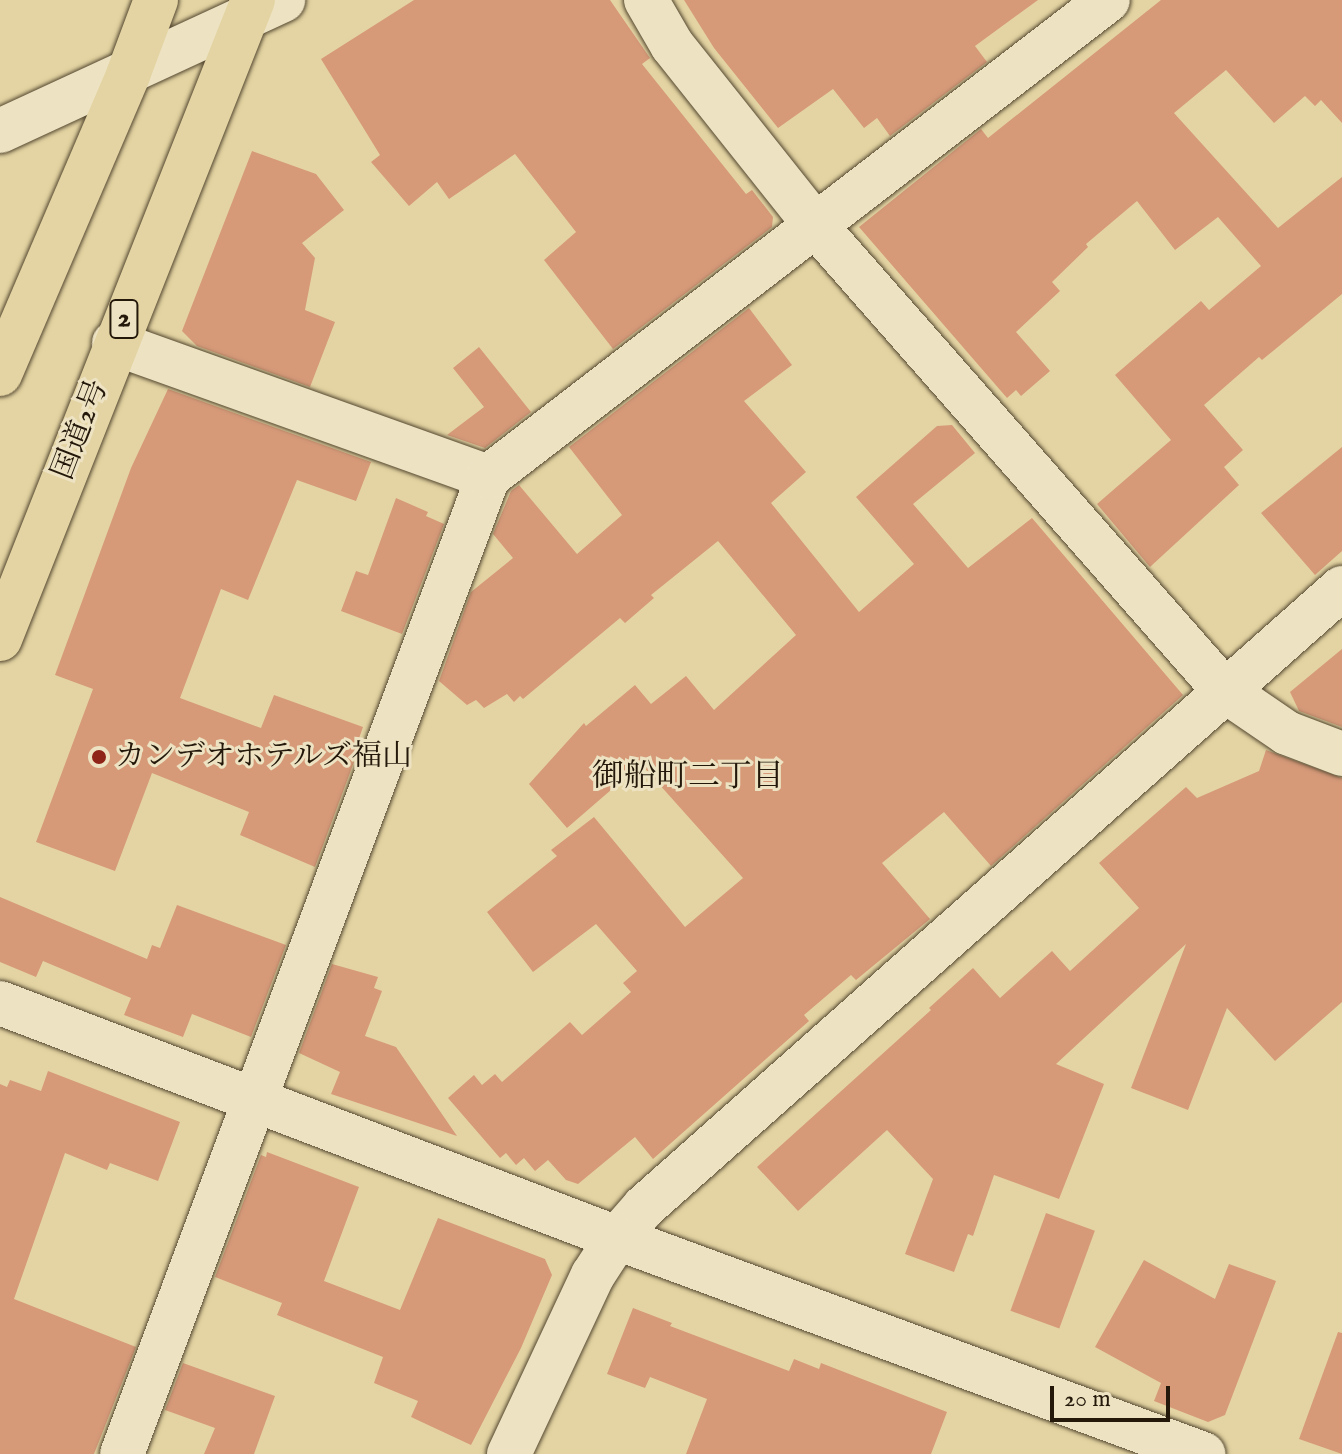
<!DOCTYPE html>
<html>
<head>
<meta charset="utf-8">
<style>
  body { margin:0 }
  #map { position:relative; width:1342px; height:1454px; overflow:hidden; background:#e4d4a3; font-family:"IM FELL English","Noto Serif JP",serif }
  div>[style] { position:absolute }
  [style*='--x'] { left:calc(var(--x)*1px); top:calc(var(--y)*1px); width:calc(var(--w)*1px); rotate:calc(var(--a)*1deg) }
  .building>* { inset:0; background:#d69a79; transform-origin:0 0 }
  .roads { filter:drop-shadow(0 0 2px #534730) drop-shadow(0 0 2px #534730) }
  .minor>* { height:44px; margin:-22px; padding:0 22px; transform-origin:22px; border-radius:22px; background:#ede3c3 }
  .highway>* { height:44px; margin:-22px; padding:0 22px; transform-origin:22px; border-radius:22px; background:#e4d4a3 }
  .dots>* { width:22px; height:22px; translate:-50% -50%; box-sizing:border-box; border:4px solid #ede3c3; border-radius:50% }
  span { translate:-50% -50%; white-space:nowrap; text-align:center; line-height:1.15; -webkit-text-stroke:6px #ede3c3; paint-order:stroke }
  .shield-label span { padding:2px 6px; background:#ede3c3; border:2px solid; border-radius:6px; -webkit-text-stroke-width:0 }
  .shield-label { font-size:28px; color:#23180a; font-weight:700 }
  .street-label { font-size:30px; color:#23180a }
  .poi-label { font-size:30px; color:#23180a }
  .left { translate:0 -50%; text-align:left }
  .neighbourhood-label { font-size:32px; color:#23180a }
  .scale { position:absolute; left:1050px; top:1386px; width:120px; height:36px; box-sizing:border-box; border:4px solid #23180a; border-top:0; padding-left:10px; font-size:24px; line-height:28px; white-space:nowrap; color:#23180a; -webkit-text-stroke:6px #ede3c3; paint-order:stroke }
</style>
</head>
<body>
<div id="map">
  <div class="building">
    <i style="clip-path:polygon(414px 0,610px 0,650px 58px,642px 64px,746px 194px,752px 190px,773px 217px,772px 227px,613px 349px,544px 260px,576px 232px,515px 154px,449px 199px,437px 182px,409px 206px,371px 162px,380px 155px,321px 59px)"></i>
    <i style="clip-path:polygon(684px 0,1038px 0,975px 46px,987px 62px,890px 136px,877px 118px,864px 128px,833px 89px,778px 128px,714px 48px)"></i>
    <i style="clip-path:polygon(1161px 0,1342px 0,1342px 123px,1321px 100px,1315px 106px,1305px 96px,1274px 123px,1226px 70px,1174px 113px,1278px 228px,1342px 177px,1342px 294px,1262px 360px,1259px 357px,1204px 405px,1243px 450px,1224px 467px,1239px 485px,1150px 567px,1097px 504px,1171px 440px,1115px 375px,1201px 301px,1209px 310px,1261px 266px,1218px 217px,1175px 250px,1137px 201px,1086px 244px,1088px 247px,1052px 282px,1060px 291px,1016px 332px,1050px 371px,1021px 396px,1016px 390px,1007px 398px,859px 227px,981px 129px,988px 138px)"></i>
    <i style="clip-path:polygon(252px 151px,316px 174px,344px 210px,302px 243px,315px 258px,305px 310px,335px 322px,310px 387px,197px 346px,182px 331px)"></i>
    <i style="clip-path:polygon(749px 308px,792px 365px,744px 401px,806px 472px,771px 503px,859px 612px,914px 564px,856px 497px,937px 426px,952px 425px,975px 453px,913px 504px,968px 568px,1032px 518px,1183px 695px,991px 866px,944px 812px,882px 863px,930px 919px,856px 980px,851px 975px,804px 1015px,809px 1021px,653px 1159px,635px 1137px,578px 1184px,566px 1180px,548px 1160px,535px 1171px,524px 1158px,516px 1165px,506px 1153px,500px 1158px,448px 1098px,474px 1075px,482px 1085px,495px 1074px,502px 1082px,570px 1022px,582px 1035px,631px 992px,623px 983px,637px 971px,596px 924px,533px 972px,487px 912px,557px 856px,551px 850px,594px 817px,685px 927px,743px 878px,641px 764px,567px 828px,529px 784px,584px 723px,586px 726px,635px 685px,651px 704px,686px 676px,714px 710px,796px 635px,718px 541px,651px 595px,654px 598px,625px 623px,620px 618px,523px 699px,520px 696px,514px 702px,507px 694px,484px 708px,476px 700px,467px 705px,439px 681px,471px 592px,513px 558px,493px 534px,511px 491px,519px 485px,577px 554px,622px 515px,569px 447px)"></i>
    <i style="clip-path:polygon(479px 347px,531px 412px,485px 448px,447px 435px,484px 407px,453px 368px)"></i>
    <i style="clip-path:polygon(168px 389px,371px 462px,356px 501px,297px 480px,248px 600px,221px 589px,180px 698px,261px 728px,274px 695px,363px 727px,351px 761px,354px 762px,315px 867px,240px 835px,249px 812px,152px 773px,115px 871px,36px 842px,93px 689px,55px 675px,131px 468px)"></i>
    <i style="clip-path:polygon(1342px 447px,1342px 551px,1315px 575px,1261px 513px)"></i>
    <i style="clip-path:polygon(396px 498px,428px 512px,426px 516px,444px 524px,402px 634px,341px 611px,356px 571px,368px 575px)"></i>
    <i style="clip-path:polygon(1342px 649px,1342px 727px,1299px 711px,1290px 692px)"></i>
    <i style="clip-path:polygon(1266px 750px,1342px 778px,1342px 1002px,1275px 1061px,1227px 1008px,1188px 1110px,1131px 1088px,1186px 944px,1056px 1064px,1104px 1084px,1059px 1199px,994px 1175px,973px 1236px,968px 1234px,954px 1272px,905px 1254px,933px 1179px,887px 1130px,798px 1211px,757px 1167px,931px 1010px,929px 1008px,973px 968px,1000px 998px,1052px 951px,1070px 971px,1139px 908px,1099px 863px,1186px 787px,1197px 798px,1259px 771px)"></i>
    <i style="clip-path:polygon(0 897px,147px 959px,152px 945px,160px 948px,177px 905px,286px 945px,251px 1037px,192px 1014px,183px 1037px,124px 1015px,131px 998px,43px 961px,36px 977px,0 962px)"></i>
    <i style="clip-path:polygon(332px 964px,378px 977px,374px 988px,382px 991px,365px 1036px,396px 1047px,457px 1136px,331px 1094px,340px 1072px,299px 1053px)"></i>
    <i style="clip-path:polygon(48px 1071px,180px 1122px,158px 1181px,110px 1163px,107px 1170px,65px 1153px,14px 1299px,136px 1347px,94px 1454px,0 1454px,0 1084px,7px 1087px,10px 1080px,41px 1091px)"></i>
    <i style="clip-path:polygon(267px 1152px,359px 1187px,324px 1281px,400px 1310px,438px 1218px,545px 1259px,552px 1275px,521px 1348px,471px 1445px,411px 1417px,418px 1401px,374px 1383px,383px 1357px,277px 1315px,282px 1303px,215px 1277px,261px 1155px,266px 1157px)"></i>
    <i style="left:1046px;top:1213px;width:52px;height:104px;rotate:20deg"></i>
    <i style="clip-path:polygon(1144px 1260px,1215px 1299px,1229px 1264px,1276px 1281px,1225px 1415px,1208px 1422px,1154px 1401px,1161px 1383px,1095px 1347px)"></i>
    <i style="clip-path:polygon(633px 1308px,672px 1323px,670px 1326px,789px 1371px,794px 1359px,819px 1369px,821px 1363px,947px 1412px,931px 1454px,686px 1454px,707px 1399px,650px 1377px,645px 1388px,607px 1374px)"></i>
    <i style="clip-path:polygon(1338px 1332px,1342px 1333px,1342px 1454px,1299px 1439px)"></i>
    <i style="clip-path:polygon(183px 1363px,275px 1396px,254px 1454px,204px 1454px,215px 1428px,165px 1410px)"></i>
  </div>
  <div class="roads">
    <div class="minor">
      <i style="--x:646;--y:0;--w:52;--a:60"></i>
      <i style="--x:672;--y:45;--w:230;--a:51.5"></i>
      <i style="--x:815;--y:225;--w:619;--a:48.67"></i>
      <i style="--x:1224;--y:690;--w:76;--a:34.3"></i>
      <i style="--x:1287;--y:733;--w:59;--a:20.9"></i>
      <i style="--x:0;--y:131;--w:312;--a:-24.8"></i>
      <i style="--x:114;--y:343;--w:397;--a:19.7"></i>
      <i style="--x:0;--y:1003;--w:660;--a:20.85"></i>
      <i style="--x:617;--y:1238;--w:625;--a:20.23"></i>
      <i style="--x:122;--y:1454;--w:1043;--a:-69.46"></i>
      <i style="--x:488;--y:477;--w:782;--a:-37.57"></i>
      <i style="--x:509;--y:1454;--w:198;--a:-64.9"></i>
      <i style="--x:593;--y:1275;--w:44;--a:-57"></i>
      <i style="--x:617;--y:1238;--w:41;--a:-48.9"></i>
      <i style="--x:644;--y:1207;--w:933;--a:-41.57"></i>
    </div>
    <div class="highway">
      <i style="--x:0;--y:374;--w:325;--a:-66.8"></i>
      <i style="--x:128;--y:75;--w:80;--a:-69.5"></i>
      <i style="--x:0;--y:639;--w:687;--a:-68.4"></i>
    </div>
  </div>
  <div class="dots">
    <i style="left:99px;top:757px;background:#8f2418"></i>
  </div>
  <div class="shield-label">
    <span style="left:124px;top:319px">2</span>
  </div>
  <div class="street-label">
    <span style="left:81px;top:430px;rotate:-69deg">国道2号</span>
  </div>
  <div class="poi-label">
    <span class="left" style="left:115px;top:757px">カンデオホテルズ福山</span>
  </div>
  <div class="neighbourhood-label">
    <span style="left:688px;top:778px">御船町二丁目</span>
  </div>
  <div class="scale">20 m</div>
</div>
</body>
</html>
